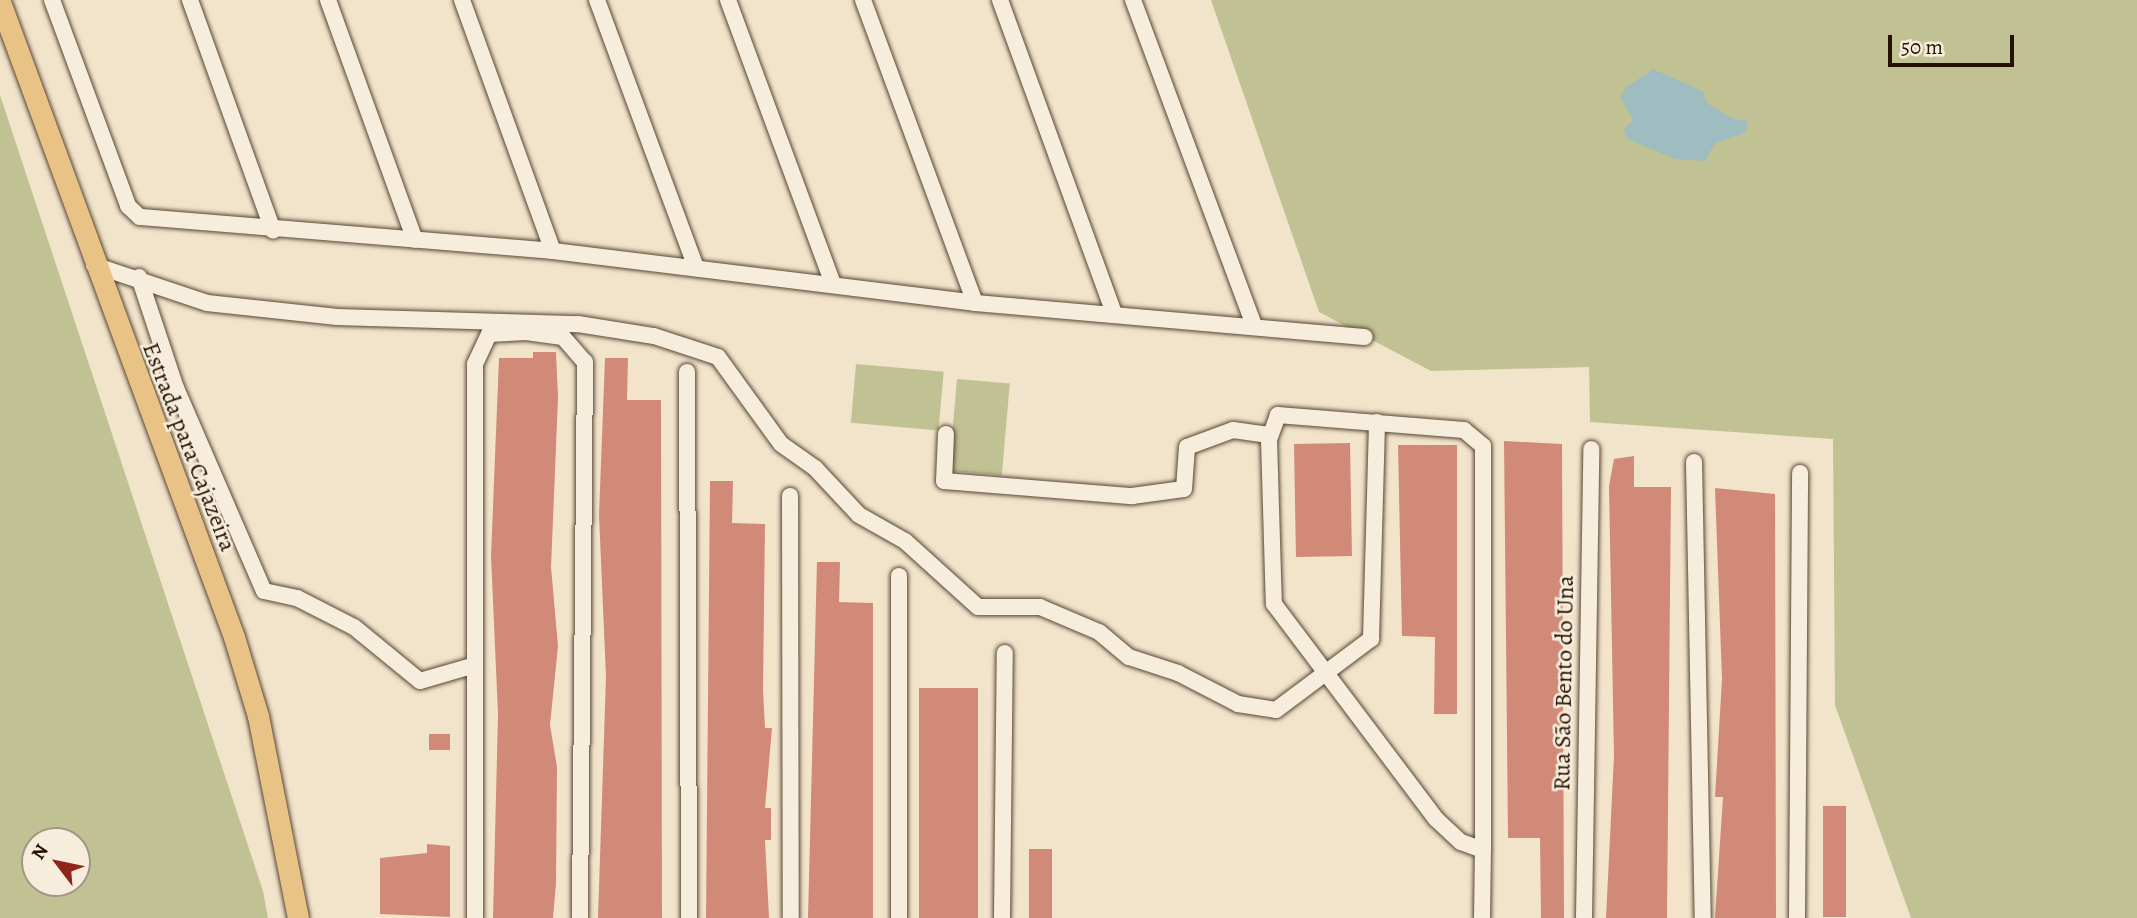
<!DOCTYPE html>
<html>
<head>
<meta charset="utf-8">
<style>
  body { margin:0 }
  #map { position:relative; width:2137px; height:918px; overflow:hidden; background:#f2e3cb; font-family:Alegreya,serif }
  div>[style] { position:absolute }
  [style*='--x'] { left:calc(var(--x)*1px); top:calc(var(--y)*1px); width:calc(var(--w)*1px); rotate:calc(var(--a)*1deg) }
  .green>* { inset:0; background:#c0c293; transform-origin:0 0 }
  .water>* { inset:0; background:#9fbcc0 }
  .building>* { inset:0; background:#d18978; transform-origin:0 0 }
  .roads { filter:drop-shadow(0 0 2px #584633) drop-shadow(0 0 2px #584633) }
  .minor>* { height:16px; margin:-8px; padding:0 8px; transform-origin:8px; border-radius:8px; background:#f7eddd }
  .major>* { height:21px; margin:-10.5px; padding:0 10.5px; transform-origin:10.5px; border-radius:10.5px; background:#e9c286 }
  span { translate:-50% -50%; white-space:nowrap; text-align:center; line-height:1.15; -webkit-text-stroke:5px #f7eddd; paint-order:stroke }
  .street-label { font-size:24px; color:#251100 }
  .north { position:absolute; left:21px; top:827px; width:70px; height:70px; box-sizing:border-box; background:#f7eddd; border:2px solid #a39585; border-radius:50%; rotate:302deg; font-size:19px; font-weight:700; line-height:28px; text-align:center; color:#251100 }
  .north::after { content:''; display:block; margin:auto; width:24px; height:32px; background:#8f2418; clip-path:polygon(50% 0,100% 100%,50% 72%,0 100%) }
  .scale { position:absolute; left:1888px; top:35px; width:126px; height:32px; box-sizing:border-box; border:4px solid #251100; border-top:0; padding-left:9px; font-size:21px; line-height:24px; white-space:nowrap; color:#251100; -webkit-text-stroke:5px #f7eddd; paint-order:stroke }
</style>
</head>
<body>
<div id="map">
  <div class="green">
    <i style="clip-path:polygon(1211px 0,2137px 0,2137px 918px,1911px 918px,1835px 705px,1833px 439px,1590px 422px,1589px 367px,1431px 371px,1319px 312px)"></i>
    <i style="clip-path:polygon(evenodd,0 95px,263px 891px,268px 918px,0 918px,0 95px,35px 841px,77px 841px,77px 883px,35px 883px,35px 841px)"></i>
    <i style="left:856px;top:364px;width:88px;height:59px;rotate:5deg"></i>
    <i style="left:957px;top:379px;width:53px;height:92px;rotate:5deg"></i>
  </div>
  <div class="water">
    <i style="clip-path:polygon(1653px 69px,1702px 91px,1707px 103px,1735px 120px,1748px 119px,1745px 133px,1715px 143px,1705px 161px,1676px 159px,1627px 139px,1624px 129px,1633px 120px,1621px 98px,1625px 88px)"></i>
  </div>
  <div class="building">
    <i style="clip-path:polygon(533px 352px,556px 352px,558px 398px,551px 567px,558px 646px,550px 725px,557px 767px,556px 883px,553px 918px,493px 918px,498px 714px,491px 556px,499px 358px,533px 358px)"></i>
    <i style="clip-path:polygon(605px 358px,628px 358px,627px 400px,661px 400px,662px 918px,598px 918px,606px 677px,599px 515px)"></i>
    <i style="clip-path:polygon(1504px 441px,1562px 444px,1564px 918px,1541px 918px,1540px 838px,1508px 838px)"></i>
    <i style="left:1350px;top:443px;width:113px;height:56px;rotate:89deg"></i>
    <i style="clip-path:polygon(1398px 445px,1457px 445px,1457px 714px,1434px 714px,1435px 637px,1402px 636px)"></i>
    <i style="clip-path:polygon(1634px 456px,1634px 487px,1671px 487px,1667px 918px,1606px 918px,1614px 756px,1609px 486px,1614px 459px)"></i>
    <i style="clip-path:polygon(710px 481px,733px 481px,732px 523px,765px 524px,763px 690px,765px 728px,772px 728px,765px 808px,771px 808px,771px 840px,765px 840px,769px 918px,706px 918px)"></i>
    <i style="clip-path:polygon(1715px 488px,1775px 494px,1776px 918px,1715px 918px,1723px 797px,1715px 797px,1722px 679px)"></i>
    <i style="clip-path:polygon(817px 562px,840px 562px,839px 602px,873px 603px,873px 918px,808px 918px)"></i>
    <i style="left:919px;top:688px;width:59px;height:230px"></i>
    <i style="left:429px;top:734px;width:21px;height:16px"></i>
    <i style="left:1823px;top:806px;width:23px;height:111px"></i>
    <i style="clip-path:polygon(427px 844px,450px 846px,450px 917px,380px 914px,380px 858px,427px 853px)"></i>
    <i style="left:1029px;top:849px;width:23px;height:69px"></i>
  </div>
  <div class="roads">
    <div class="minor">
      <i style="--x:52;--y:0;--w:220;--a:69.7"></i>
      <i style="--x:128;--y:206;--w:16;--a:43"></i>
      <i style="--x:140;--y:217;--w:414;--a:4.7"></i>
      <i style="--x:553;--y:251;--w:425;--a:7"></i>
      <i style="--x:975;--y:303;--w:391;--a:5"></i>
      <i style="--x:190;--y:0;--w:245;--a:70.2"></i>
      <i style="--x:328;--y:0;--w:255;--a:70.1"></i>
      <i style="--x:462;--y:0;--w:267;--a:70.1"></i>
      <i style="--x:597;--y:0;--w:286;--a:69.7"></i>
      <i style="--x:728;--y:0;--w:303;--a:69.7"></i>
      <i style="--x:863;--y:0;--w:323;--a:69.7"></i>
      <i style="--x:1000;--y:0;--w:333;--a:70"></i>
      <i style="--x:1133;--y:0;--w:347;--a:69.6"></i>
      <i style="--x:94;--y:265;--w:119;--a:18.6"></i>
      <i style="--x:207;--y:303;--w:131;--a:6.1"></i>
      <i style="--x:337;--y:317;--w:241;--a:1.7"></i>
      <i style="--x:578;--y:324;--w:77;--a:9"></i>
      <i style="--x:654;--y:336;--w:67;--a:18.2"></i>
      <i style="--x:718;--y:357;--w:107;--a:54.1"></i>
      <i style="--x:781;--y:444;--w:42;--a:35.2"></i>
      <i style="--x:815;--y:468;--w:64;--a:46.9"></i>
      <i style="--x:859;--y:515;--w:53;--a:29.5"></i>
      <i style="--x:905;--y:541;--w:98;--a:42.1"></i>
      <i style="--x:978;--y:607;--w:62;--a:0"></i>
      <i style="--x:1040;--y:607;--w:64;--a:23"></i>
      <i style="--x:1099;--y:632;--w:39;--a:40"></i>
      <i style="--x:1129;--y:657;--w:52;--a:18.1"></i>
      <i style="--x:1178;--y:673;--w:68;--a:27.3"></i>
      <i style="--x:1238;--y:704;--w:38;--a:9"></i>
      <i style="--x:1276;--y:710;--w:119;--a:-36.8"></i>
      <i style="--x:1371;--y:639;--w:217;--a:-88.4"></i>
      <i style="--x:139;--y:277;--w:117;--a:71.6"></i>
      <i style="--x:176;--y:388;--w:221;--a:66.6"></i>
      <i style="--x:264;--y:591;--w:34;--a:12"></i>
      <i style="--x:297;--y:598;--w:64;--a:27"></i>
      <i style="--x:354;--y:627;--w:85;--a:39.3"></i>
      <i style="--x:420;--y:681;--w:57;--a:-16.2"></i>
      <i style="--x:687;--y:372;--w:546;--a:89.79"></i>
      <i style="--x:946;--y:434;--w:47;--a:92.4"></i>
      <i style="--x:944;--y:481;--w:189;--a:4.6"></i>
      <i style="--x:1132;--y:496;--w:52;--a:-7.7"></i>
      <i style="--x:1184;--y:489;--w:42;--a:-85.9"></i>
      <i style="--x:1187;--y:447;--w:49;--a:-20.3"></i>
      <i style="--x:1233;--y:430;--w:36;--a:8"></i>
      <i style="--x:1694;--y:462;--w:456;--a:88.9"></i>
      <i style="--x:790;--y:496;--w:422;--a:89.9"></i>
      <i style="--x:475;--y:918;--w:554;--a:-90"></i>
      <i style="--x:475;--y:364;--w:33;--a:-65"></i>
      <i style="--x:489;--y:334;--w:37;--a:-3"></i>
      <i style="--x:526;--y:332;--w:37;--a:8"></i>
      <i style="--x:563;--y:337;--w:33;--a:49"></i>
      <i style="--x:585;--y:362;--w:556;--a:90.52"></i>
      <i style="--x:899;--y:918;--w:342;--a:-90"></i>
      <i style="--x:1002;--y:918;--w:265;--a:-89.4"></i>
      <i style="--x:1482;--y:918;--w:68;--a:-89.2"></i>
      <i style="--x:1483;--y:850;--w:404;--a:-90"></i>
      <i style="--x:1483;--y:446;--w:25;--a:-140"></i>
      <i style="--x:1464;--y:430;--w:187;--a:-175.4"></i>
      <i style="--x:1278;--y:415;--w:27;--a:110"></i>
      <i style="--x:1269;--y:440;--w:164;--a:88.3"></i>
      <i style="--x:1274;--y:604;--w:269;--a:53"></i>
      <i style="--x:1436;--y:819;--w:34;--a:43"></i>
      <i style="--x:1461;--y:842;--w:23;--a:20"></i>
      <i style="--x:1584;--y:918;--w:469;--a:-89.1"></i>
      <i style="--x:1797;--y:918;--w:445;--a:-89.6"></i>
    </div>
    <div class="major">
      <i style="--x:0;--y:2;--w:677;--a:69.77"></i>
      <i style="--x:234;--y:637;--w:83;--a:73.1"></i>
      <i style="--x:258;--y:716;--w:206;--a:78.8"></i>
    </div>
  </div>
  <div class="street-label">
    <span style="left:189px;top:447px;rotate:69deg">Estrada para Cajazeira</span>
    <span style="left:1564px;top:683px;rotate:-89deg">Rua São Bento do Una</span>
  </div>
  <div class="north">N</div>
  <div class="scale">50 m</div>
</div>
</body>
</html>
